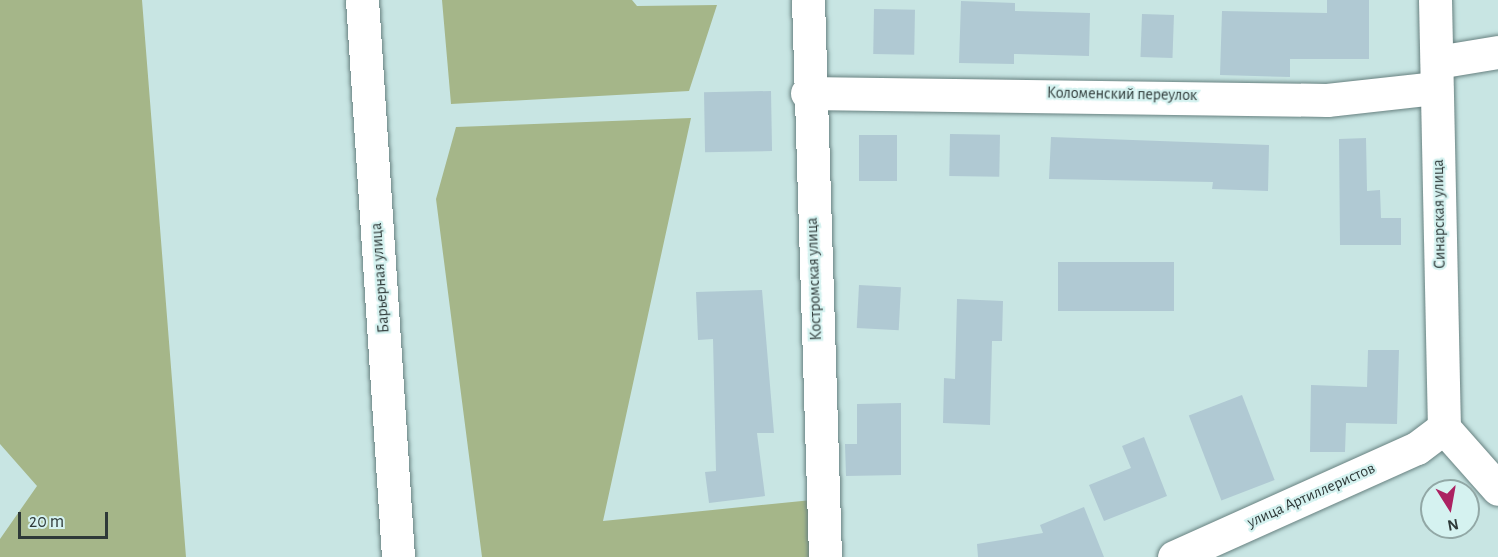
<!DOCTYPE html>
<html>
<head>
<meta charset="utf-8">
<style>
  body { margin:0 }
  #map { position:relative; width:1498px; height:557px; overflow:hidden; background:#c8e5e3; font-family:"Alegreya Sans",sans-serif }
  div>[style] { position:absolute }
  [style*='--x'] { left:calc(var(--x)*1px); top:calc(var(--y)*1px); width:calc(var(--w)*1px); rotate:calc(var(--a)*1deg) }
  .green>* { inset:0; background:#a5b689 }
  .building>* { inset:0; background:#b0c9d3; transform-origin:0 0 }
  .roads { filter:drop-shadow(0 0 2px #678180) drop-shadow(0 0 2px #678180) }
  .minor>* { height:33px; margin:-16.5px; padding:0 16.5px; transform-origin:16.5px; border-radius:16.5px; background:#fff }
  .tertiary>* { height:33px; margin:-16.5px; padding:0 16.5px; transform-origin:16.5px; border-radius:16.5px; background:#fff }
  span { translate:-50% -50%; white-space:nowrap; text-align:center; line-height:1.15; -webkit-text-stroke:4.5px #d5f2f0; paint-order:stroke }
  .street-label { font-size:16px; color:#2e3938 }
  .north { position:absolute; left:1420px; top:479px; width:60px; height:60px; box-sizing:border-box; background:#d5f2f0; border:2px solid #92a8a6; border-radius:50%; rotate:169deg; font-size:16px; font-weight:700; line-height:24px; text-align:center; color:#2e3938 }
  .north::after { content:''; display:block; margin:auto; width:21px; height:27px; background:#ac2262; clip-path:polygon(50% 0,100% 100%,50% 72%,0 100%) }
  .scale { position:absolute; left:18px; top:512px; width:90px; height:27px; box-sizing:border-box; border:3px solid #2e3938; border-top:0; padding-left:8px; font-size:18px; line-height:21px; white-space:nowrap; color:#2e3938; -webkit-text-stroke:4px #d5f2f0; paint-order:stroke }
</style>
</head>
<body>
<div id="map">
  <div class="green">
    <i style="clip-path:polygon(0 0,142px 0,186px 557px,0 557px,0 539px,37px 486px,0 444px)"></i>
    <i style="clip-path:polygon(442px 0,632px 0,637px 6px,717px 5px,689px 91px,451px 104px)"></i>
    <i style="clip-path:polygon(691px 118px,603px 521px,812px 500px,812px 557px,482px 557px,436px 199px,456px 127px)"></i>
  </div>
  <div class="building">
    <i style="clip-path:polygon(1327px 0,1369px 0,1369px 59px,1290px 59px,1290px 77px,1220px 75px,1222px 11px,1327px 13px)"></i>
    <i style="clip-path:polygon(961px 1px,1015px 3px,1015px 11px,1090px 13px,1089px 56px,1014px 54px,1014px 64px,959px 63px)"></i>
    <i style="left:874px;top:9px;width:41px;height:45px;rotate:1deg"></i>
    <i style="left:1142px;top:14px;width:32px;height:43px;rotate:2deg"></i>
    <i style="left:771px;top:91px;width:60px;height:67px;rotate:89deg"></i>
    <i style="left:950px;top:134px;width:50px;height:42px;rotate:1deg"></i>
    <i style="left:859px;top:135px;width:38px;height:46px"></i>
    <i style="clip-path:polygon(1051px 137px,1269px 145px,1268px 191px,1212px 189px,1213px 182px,1049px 179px)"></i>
    <i style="clip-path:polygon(1366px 138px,1367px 191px,1380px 190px,1381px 218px,1401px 218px,1401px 245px,1340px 245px,1339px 139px)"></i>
    <i style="left:1174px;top:262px;width:49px;height:116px;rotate:90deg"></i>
    <i style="left:859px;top:285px;width:42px;height:43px;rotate:3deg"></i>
    <i style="clip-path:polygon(762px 290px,774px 433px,757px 433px,765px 496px,709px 503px,705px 472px,716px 471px,713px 339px,698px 340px,696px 292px)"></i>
    <i style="clip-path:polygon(957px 299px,1003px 301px,1002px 341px,992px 341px,990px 425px,943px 423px,944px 378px,955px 379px)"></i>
    <i style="clip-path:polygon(1368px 350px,1399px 350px,1397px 424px,1346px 423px,1345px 452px,1310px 452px,1311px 385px,1367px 387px)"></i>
    <i style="left:1242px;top:395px;width:91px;height:57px;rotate:69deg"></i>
    <i style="clip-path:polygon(901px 403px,901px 475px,846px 476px,845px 444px,857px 444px,857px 404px)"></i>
    <i style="clip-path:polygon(1144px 437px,1167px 496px,1104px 521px,1089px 485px,1131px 468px,1122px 446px)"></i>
    <i style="clip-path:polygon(1084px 507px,1104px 557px,978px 557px,977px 544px,1043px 533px,1040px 525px)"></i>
  </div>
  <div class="roads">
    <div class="minor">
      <i style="--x:808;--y:0;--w:557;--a:88.25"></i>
      <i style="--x:1435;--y:0;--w:428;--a:88.8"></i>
      <i style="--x:1437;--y:62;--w:62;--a:-9.3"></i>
      <i style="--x:807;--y:93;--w:520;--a:0.77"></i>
      <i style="--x:1327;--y:100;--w:110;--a:-6.3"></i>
      <i style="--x:1444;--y:428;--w:81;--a:48.5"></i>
      <i style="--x:1174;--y:557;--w:266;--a:-24.2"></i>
      <i style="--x:1417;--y:448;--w:34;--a:-37"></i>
    </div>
    <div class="tertiary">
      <i style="--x:362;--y:0;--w:558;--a:86.3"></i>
    </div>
  </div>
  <div class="street-label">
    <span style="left:1122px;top:94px;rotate:1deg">Коломенский переулок</span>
    <span style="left:1439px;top:214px;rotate:-91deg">Синарская улица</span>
    <span style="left:380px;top:278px;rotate:-94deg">Барьерная улица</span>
    <span style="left:814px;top:279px;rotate:-92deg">Костромская улица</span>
    <span style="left:1311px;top:495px;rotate:-24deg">улица Артиллеристов</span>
  </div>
  <div class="north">N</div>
  <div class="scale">20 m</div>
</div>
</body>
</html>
